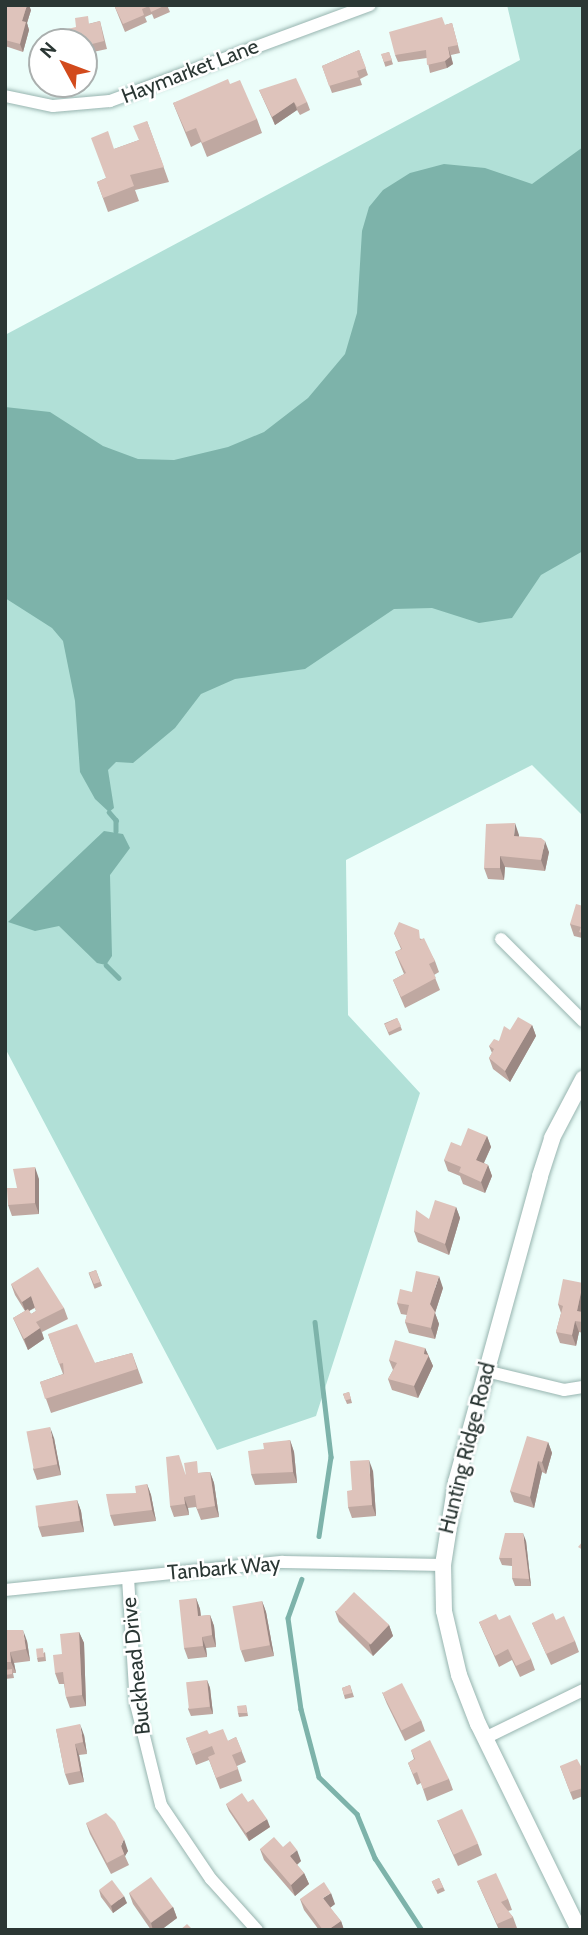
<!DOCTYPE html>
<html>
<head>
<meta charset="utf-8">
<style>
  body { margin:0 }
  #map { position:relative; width:588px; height:1935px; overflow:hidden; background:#ecfefa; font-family:Cabin,sans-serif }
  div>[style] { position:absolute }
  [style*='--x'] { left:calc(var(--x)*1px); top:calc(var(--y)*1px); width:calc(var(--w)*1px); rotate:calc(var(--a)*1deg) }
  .green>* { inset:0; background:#b1e0d7 }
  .water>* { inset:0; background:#7db3aa }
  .stream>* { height:4.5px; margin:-2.25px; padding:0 2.25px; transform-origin:2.25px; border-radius:2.25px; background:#7db3aa }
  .roads { filter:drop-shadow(0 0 2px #97b4af) drop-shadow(0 0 2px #97b4af) }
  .minor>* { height:12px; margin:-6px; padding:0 6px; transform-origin:6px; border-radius:6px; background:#fff }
  .tertiary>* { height:16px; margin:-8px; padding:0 8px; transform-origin:8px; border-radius:8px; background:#fff }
  .wall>* { inset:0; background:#bfa8a1; transform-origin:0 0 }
  .shaded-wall>* { inset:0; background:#9b8883 }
  .building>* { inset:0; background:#dec3bb; transform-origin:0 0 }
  span { translate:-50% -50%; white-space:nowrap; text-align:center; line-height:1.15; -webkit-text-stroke:5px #fff; paint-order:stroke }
  .street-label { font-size:21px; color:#2b3734 }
  .frame { position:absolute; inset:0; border:7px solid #2b3734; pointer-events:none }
  .north { position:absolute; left:28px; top:28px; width:70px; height:70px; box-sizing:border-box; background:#fff; border:2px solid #aaafae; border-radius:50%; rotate:311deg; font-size:19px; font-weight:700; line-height:28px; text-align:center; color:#2b3734 }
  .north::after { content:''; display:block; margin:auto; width:24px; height:32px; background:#d24a1c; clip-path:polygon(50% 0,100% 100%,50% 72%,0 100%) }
</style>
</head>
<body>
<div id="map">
  <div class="green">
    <i style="clip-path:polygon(507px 5px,583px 5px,583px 816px,532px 765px,346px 860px,348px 1015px,420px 1093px,316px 1416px,217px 1450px,5px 1048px,5px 335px,520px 60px)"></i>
  </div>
  <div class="water">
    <i style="clip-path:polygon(583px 147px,583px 551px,541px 575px,512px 618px,479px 623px,432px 608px,394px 609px,305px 669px,235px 679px,201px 694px,175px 728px,133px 763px,116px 762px,108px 770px,114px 808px,109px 812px,95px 799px,80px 772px,75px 701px,63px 641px,52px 628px,5px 598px,5px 407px,50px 412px,103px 446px,138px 459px,174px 460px,228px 447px,264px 432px,308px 398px,345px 354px,357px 313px,362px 231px,369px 207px,383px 190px,410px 173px,444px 164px,485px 168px,532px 184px)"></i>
    <i style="clip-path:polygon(104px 831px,123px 834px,130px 848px,110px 875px,112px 956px,106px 965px,97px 963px,59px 926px,35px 931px,8px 922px)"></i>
  </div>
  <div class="stream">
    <i style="--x:109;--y:812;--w:11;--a:49"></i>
    <i style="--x:116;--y:820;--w:11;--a:90"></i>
    <i style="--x:106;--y:965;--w:18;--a:45"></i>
    <i style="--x:315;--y:1322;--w:136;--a:83.2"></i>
    <i style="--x:331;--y:1457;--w:80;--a:98.6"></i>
    <i style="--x:302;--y:1579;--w:41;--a:109.7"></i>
    <i style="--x:288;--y:1618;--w:92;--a:81.9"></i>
    <i style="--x:301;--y:1709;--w:70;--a:75.2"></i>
    <i style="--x:319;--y:1777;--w:53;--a:44.2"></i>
    <i style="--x:357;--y:1814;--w:48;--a:67.8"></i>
    <i style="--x:375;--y:1858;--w:86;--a:56.9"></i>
  </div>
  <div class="roads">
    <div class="minor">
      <i style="--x:5;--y:96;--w:49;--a:11.8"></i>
      <i style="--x:53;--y:106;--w:57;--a:-5"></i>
      <i style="--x:110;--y:101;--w:277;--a:-20.3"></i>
      <i style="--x:501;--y:939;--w:116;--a:45"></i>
      <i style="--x:486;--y:1371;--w:80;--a:13.7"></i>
      <i style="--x:564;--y:1390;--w:19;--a:-9"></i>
      <i style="--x:128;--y:1578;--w:126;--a:86.4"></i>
      <i style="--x:136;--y:1704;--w:104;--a:76.1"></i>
      <i style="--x:161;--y:1805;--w:89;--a:56"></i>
      <i style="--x:211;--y:1879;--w:69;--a:48"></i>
      <i style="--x:5;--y:1590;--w:279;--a:-5.8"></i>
      <i style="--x:283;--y:1562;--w:160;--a:1.1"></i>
      <i style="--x:485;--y:1738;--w:109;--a:-26.1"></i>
    </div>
    <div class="tertiary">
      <i style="--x:579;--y:1930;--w:229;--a:-116.1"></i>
      <i style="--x:478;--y:1724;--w:53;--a:-111.2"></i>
      <i style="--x:459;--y:1675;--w:66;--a:-103.2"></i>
      <i style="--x:444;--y:1611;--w:46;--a:-91.2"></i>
      <i style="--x:443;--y:1565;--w:84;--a:-81.1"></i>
      <i style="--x:456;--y:1482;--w:317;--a:-74.6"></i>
      <i style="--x:540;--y:1176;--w:40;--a:-72"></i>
      <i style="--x:552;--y:1138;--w:67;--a:-62.3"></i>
    </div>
  </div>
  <div class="wall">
    <i style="clip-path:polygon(5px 5px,31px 10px,27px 23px,29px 30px,23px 52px,5px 46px)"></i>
    <i style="clip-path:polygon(114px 5px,167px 5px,170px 12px,154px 19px,152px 14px,145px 17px,147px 22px,125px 32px)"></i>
    <i style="clip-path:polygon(100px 21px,107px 49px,84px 54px,84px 42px,76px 27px)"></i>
    <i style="clip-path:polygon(452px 23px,460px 53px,451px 55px,453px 64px,447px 68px,430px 73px,427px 58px,398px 62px,395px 55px,445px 25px)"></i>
    <i style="clip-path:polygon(359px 50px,368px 75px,360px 79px,362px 85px,332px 93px,322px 66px)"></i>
    <i style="left:389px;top:52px;width:13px;height:8px;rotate:72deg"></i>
    <i style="clip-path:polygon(230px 84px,257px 119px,262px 133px,207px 157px,201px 142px,191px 147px,173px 103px)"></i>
    <i style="clip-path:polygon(259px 90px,307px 102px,310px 110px,300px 115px,297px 110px,275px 125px)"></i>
    <i style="clip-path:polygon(147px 121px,169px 182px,135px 190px,139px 201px,108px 212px,97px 182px,106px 178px,114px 149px,139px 140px)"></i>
    <i style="clip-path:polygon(519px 835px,519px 837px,549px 852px,545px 871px,505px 867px,504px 880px,488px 879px,484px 868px)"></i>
    <i style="clip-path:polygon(583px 906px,583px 941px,582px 938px,574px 936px,570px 924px)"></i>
    <i style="clip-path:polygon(394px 933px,422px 939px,435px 961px,439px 972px,434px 975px,440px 990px,405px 1008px,393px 980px,404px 974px,395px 952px,401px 949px)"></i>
    <i style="left:397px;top:1018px;width:13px;height:14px;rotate:67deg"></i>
    <i style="clip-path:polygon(532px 1025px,536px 1036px,510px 1082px,493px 1069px,489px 1058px,492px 1053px,489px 1046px,499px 1041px,510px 1030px)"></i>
    <i style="clip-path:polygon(487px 1136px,491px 1147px,484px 1163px,488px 1165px,492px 1176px,485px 1193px,463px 1184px,460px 1176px,448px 1171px,444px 1160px,461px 1146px)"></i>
    <i style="clip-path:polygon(39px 1179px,39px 1214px,12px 1216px,8px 1205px)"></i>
    <i style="clip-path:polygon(456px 1207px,460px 1218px,449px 1255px,418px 1242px,414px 1231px,429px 1219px)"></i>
    <i style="left:96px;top:1270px;width:17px;height:8px;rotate:69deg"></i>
    <i style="clip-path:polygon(583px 1283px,583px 1333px,579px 1332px,576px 1346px,560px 1343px,556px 1332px,561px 1313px,558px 1304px)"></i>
    <i style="clip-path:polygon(evenodd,11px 1284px,64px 1308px,68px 1319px,42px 1332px,44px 1339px,28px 1350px,13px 1318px,25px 1311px,15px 1295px,11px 1284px,35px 1308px,36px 1311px,31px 1314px,29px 1311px,35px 1308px)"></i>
    <i style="clip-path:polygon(443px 1288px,435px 1313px,439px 1324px,435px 1339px,409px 1333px,405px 1322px,407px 1315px,401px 1314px,397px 1303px,412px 1292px)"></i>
    <i style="clip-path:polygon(48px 1334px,95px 1363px,132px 1353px,143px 1383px,51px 1413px,40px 1382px,63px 1374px)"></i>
    <i style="clip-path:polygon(425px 1348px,433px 1366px,418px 1398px,392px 1390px,388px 1379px,393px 1370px,389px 1360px)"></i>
    <i style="clip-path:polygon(349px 1392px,352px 1403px,347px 1404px,343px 1394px)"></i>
    <i style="clip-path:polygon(54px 1438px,61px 1475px,37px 1480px,33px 1469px)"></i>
    <i style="clip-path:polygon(290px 1440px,294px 1452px,297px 1483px,255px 1485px,251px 1474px,264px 1449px)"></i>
    <i style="clip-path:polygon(548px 1442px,552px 1453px,546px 1474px,542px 1472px,534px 1508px,514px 1502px,510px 1491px)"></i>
    <i style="clip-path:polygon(373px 1471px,376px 1516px,352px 1518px,348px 1507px,352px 1490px)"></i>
    <i style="clip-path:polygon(210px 1472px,214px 1483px,219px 1517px,201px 1520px,196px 1507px,188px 1508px,189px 1515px,174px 1517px,170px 1506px,186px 1474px)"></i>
    <i style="clip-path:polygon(147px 1484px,151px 1495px,156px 1521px,114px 1526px,110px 1515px)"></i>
    <i style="clip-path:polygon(77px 1500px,81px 1511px,84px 1532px,42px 1537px,38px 1526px)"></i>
    <i style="clip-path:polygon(526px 1541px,531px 1586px,515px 1586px,512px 1578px,512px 1566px,502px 1565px,499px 1558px)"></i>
    <i style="clip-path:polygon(196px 1598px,200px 1609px,201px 1616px,210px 1615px,214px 1626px,216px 1647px,206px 1648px,207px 1657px,188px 1659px,184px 1648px)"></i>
    <i style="clip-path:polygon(262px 1601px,266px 1612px,274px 1656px,245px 1662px,241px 1651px)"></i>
    <i style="clip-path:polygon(335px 1611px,389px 1625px,393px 1636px,373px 1656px,339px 1622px)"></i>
    <i style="clip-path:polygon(499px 1620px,531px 1659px,535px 1670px,520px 1677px,512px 1660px,499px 1667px,479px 1622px)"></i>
    <i style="clip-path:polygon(556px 1620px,575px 1641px,579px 1652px,551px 1665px,532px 1623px)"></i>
    <i style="clip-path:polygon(5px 1630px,27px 1641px,30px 1661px,14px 1663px,16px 1673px,13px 1673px,14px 1678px,5px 1679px)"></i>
    <i style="clip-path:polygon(79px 1632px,84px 1643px,86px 1706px,70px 1708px,66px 1697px,64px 1684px,59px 1684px,55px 1673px)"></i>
    <i style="clip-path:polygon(45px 1652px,46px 1661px,38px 1662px,37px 1658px)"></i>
    <i style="clip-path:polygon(207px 1680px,210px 1688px,213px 1714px,191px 1716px,188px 1709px)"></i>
    <i style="clip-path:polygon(350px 1685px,354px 1697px,345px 1699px,342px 1688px)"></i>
    <i style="clip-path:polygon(382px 1692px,421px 1720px,425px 1731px,405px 1741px,387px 1704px)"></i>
    <i style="clip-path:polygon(246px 1705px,248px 1716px,239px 1717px,238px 1713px)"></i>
    <i style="clip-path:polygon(56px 1729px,84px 1735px,87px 1754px,79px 1755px,84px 1782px,69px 1785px,65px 1774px)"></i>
    <i style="clip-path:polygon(209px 1734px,228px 1741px,236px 1737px,246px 1762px,237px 1766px,242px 1781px,220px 1789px,209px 1760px,196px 1765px,186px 1738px)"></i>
    <i style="clip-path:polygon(411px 1750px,449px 1779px,453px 1790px,427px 1801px,421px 1783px,417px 1785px,408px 1763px,414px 1759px)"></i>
    <i style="clip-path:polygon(560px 1766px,583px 1770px,583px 1796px,573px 1800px)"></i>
    <i style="clip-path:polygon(248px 1802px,270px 1827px,249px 1841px,229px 1811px,226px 1804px)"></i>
    <i style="clip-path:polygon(437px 1820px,478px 1844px,482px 1855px,458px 1866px)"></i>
    <i style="clip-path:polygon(86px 1823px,128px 1851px,125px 1856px,129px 1865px,111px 1874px,90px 1834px)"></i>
    <i style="clip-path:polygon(283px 1847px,301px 1861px,297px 1865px,304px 1873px,309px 1884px,295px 1896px,264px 1860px,260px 1849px)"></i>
    <i style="left:439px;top:1878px;width:14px;height:8px;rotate:65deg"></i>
    <i style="clip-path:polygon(477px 1881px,508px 1899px,512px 1910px,508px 1911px,513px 1917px,517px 1928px,514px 1930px,499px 1930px)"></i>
    <i style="clip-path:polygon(99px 1890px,127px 1903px,113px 1913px,101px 1897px)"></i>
    <i style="clip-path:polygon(129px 1893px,173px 1907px,177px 1918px,161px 1930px,151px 1930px,133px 1904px)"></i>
    <i style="clip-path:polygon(300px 1899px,335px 1904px,330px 1908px,341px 1921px,344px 1930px,319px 1930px,304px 1910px)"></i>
  </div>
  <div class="shaded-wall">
    <i style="clip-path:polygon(27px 5px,29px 5px,31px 10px,27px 23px,29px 30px,23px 52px,20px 44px,22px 21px)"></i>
    <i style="clip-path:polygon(448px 47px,453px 64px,447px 68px,445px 61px)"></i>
    <i style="clip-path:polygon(294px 102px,297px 110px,275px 125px,272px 117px)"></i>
    <i style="clip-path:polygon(515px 823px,519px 835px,518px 848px,514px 836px)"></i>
    <i style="clip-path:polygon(545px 841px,549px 852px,545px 871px,541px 860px)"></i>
    <i style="clip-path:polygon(500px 856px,505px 867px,504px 880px,500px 868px)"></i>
    <i style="clip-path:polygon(532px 1025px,536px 1036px,510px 1082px,505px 1071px)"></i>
    <i style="clip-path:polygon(487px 1136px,491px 1147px,480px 1171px,476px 1160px)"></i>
    <i style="clip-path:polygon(488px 1165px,492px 1176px,485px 1193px,481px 1182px)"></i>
    <i style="clip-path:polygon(35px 1167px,39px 1179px,39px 1214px,35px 1203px)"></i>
    <i style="clip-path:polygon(456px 1207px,460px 1218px,449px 1255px,445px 1244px)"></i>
    <i style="clip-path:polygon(439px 1276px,443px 1288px,435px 1313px,439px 1324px,435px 1339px,431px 1328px,430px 1304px)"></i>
    <i style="clip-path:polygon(583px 1283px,583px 1314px,577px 1311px)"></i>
    <i style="clip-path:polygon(31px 1296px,35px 1307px,26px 1313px,22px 1302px)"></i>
    <i style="clip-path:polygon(575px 1321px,579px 1332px,576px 1346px,572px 1335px)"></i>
    <i style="clip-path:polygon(40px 1328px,44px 1339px,28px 1350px,24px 1339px)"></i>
    <i style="clip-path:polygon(425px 1348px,433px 1366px,418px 1398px,414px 1386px)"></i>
    <i style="clip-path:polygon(50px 1427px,54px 1438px,61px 1475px,57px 1464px)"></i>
    <i style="clip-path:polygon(290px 1440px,294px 1452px,297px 1483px,293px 1472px)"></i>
    <i style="clip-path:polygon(548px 1442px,552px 1453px,546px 1474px,542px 1462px)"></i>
    <i style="clip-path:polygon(369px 1460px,373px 1471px,376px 1516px,372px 1505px)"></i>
    <i style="clip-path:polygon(538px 1461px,542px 1472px,534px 1508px,530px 1497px)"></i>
    <i style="clip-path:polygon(210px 1472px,214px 1483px,219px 1517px,215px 1506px)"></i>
    <i style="clip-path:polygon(147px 1484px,151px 1495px,156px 1521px,152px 1510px)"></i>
    <i style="clip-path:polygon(184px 1497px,188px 1508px,189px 1515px,185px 1504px)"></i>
    <i style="clip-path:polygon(77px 1500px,81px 1511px,84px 1532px,80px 1521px)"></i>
    <i style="clip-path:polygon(523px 1533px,526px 1541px,531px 1586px,529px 1579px)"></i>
    <i style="clip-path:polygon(196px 1598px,200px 1609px,202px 1628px,198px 1616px)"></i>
    <i style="clip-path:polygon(262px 1601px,266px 1612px,274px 1656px,270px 1645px)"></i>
    <i style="clip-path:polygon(210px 1615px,214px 1626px,216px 1647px,212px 1635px)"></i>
    <i style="clip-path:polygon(389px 1625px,393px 1636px,373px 1656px,369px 1645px)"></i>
    <i style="clip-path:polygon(23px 1630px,27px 1641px,30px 1661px,26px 1649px)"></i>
    <i style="clip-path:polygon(79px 1632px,84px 1643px,86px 1706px,82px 1695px)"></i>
    <i style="clip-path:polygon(202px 1637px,206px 1648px,207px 1657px,203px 1646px)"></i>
    <i style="clip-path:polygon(10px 1652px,14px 1663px,16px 1673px,11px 1662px)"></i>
    <i style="clip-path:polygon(207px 1680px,210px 1688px,213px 1714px,210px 1707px)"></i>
    <i style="clip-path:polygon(80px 1724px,84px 1735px,87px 1754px,83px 1742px)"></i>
    <i style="clip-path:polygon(75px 1744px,79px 1755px,84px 1782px,80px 1771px)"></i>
    <i style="clip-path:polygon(267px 1819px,270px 1827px,249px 1841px,246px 1833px)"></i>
    <i style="clip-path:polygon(124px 1839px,128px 1851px,125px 1856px,121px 1846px)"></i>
    <i style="clip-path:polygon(297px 1850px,301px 1861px,294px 1867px,290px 1856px)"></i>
    <i style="clip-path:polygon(304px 1873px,309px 1884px,295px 1896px,291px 1885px)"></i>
    <i style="clip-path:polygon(331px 1893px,335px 1904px,327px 1910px,323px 1898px)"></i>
    <i style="clip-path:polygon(124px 1896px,127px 1903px,113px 1913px,111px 1906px)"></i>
    <i style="clip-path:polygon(173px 1907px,177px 1918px,161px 1930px,153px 1930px,151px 1923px)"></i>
    <i style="clip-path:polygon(341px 1921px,344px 1930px,328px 1930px)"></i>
  </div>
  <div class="building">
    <i style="clip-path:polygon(5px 5px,27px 5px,22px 21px,26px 22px,20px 44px,5px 40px)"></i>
    <i style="clip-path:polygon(114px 5px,166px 5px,151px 12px,149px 6px,142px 9px,144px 15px,123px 24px)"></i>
    <i style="clip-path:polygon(88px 16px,89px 24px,100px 21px,104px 41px,84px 46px,84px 42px,61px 42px,59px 31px,76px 27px,75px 18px)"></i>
    <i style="clip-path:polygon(442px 17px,445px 25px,452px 23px,458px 45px,448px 47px,450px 57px,445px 61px,427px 65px,426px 50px,395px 55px,389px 32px)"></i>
    <i style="clip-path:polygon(359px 50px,366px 68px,357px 71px,359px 77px,329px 86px,322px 66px)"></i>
    <i style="clip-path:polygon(389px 52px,392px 60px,384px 62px,381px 54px)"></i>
    <i style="clip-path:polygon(296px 78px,307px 102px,297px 107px,294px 102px,272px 117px,259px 90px)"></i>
    <i style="clip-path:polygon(228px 79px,230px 84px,240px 80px,257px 119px,202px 143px,196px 128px,186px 132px,173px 103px)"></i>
    <i style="clip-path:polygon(147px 121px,164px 167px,130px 175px,134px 186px,103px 198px,97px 182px,106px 178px,91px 138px,108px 131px,114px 149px,139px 140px,133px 126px)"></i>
    <i style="clip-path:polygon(515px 823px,514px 836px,541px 838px,545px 841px,541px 860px,500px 856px,500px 868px,484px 868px,486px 824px)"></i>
    <i style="clip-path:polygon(576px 904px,583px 906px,583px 933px,579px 932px,581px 927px,570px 924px)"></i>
    <i style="clip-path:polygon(399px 922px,419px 930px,420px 940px,424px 938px,435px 961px,429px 964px,436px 978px,401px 997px,393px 980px,406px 973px,395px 952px,402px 949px,394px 933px)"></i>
    <i style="clip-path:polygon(518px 1017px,532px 1025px,505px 1071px,489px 1058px,494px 1049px,489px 1046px,494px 1039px,499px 1041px,504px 1026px,510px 1030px)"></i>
    <i style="left:397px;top:1018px;width:9px;height:14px;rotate:63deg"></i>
    <i style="clip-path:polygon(468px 1128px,487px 1136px,476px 1160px,488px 1165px,481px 1182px,459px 1172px,461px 1167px,444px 1160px,451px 1142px,461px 1146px)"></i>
    <i style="clip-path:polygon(35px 1167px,35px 1203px,8px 1205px,7px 1188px,17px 1188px,13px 1169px)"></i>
    <i style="clip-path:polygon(435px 1200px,456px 1207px,445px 1244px,414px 1231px,416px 1210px,429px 1219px)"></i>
    <i style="clip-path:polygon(38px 1267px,64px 1308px,36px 1322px,40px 1328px,24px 1339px,13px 1318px,28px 1309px,31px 1314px,36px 1311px,31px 1296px,22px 1302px,11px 1284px)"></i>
    <i style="clip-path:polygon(96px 1270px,100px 1282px,94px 1284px,89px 1273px)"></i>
    <i style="clip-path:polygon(416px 1271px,439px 1276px,430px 1304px,435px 1312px,431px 1328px,405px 1322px,409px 1305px,397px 1303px,400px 1289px,412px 1292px)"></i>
    <i style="clip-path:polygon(563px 1279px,583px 1283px,577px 1311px,583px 1312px,583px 1322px,575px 1321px,572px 1335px,556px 1332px,563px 1306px,558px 1304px)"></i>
    <i style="clip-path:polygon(77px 1324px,95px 1363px,132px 1353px,137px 1369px,45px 1399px,40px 1382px,64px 1374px,63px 1363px,59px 1364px,48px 1334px)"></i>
    <i style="clip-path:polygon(395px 1340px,425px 1348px,424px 1354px,429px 1355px,414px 1386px,388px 1379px,397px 1363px,389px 1360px)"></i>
    <i style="left:349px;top:1392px;width:7px;height:6px;rotate:74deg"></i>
    <i style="left:50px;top:1427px;width:38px;height:24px;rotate:79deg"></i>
    <i style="clip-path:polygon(527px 1436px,548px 1442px,542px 1462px,538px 1461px,530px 1497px,510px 1491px)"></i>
    <i style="clip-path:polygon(290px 1440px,293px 1472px,251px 1474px,248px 1451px,264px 1449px,263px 1443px)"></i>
    <i style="clip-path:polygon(179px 1455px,186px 1476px,184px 1463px,197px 1461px,198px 1473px,210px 1472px,215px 1506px,197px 1509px,195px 1495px,184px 1497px,185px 1504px,170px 1506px,166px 1457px)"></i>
    <i style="clip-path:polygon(369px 1460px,372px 1505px,348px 1507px,347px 1491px,352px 1490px,350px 1461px)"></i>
    <i style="clip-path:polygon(147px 1484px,152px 1510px,110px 1515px,106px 1494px,136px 1493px,135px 1486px)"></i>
    <i style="left:77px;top:1500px;width:21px;height:42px;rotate:82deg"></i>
    <i style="clip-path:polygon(505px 1533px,523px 1533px,529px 1579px,512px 1578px,512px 1558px,499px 1558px)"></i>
    <i style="clip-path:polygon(583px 1541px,583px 1550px,578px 1547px)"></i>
    <i style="left:354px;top:1592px;width:48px;height:27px;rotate:43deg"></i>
    <i style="clip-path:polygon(196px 1598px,198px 1616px,210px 1615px,212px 1635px,202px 1637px,203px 1646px,184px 1648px,179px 1600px)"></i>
    <i style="left:262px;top:1601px;width:45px;height:30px;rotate:80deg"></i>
    <i style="clip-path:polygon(553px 1613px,556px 1620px,564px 1616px,575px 1641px,546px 1654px,532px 1623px)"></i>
    <i style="clip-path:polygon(496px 1614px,499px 1620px,510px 1615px,531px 1659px,516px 1666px,508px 1649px,495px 1656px,479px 1622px)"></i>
    <i style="clip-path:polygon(5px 1630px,23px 1630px,26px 1649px,10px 1652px,11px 1662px,5px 1662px)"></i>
    <i style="clip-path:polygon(79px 1632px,82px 1695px,66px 1697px,63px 1672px,55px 1673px,53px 1655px,62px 1654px,60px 1634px)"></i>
    <i style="left:43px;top:1648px;width:9px;height:7px;rotate:84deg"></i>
    <i style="clip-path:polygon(12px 1669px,12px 1674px,5px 1675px,5px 1670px)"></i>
    <i style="left:207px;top:1680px;width:27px;height:21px;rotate:84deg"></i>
    <i style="left:402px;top:1683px;width:42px;height:22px;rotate:63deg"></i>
    <i style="clip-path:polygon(350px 1685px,352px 1693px,344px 1695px,342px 1688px)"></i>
    <i style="clip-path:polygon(246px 1705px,247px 1713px,238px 1713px,237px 1706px)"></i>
    <i style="clip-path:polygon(80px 1724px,83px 1742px,75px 1744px,80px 1771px,65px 1774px,56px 1729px)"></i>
    <i style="clip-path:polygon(223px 1729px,228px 1741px,236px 1737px,242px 1751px,232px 1755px,238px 1769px,216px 1778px,208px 1757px,215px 1754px,212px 1746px,192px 1754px,186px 1738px,207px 1730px,209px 1734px)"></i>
    <i style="clip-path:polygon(430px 1740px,449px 1779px,423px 1789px,417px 1772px,413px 1774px,408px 1763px,415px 1759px,411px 1750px)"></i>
    <i style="clip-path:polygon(577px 1759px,583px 1770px,583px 1788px,570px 1792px,560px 1766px)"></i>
    <i style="clip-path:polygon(242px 1793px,248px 1802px,253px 1799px,267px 1819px,246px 1833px,226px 1804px)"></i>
    <i style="left:462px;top:1809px;width:38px;height:27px;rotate:65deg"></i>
    <i style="clip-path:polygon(106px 1813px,115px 1822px,124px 1839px,121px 1846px,124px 1854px,107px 1863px,86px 1823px)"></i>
    <i style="clip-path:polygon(274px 1837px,283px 1847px,290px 1841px,297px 1850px,290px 1856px,304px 1873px,291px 1885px,260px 1849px)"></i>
    <i style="clip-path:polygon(496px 1873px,508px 1899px,501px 1902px,513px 1917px,497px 1924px,477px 1881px)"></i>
    <i style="left:151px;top:1877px;width:37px;height:27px;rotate:54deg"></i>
    <i style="left:439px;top:1878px;width:10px;height:8px;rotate:66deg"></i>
    <i style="left:112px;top:1880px;width:20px;height:16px;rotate:53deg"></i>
    <i style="clip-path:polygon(324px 1882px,331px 1893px,323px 1898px,341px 1921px,328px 1930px,323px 1930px,300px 1899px)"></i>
    <i style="clip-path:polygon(187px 1924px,193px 1930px,180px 1930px)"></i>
  </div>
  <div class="street-label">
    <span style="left:190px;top:71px;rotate:-21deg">Haymarket Lane</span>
    <span style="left:467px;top:1448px;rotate:-76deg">Hunting Ridge Road</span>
    <span style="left:224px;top:1568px;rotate:-5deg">Tanbark Way</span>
    <span style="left:136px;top:1666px;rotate:-96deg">Buckhead Drive</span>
  </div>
  <div class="frame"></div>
  <div class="north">N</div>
</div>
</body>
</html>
